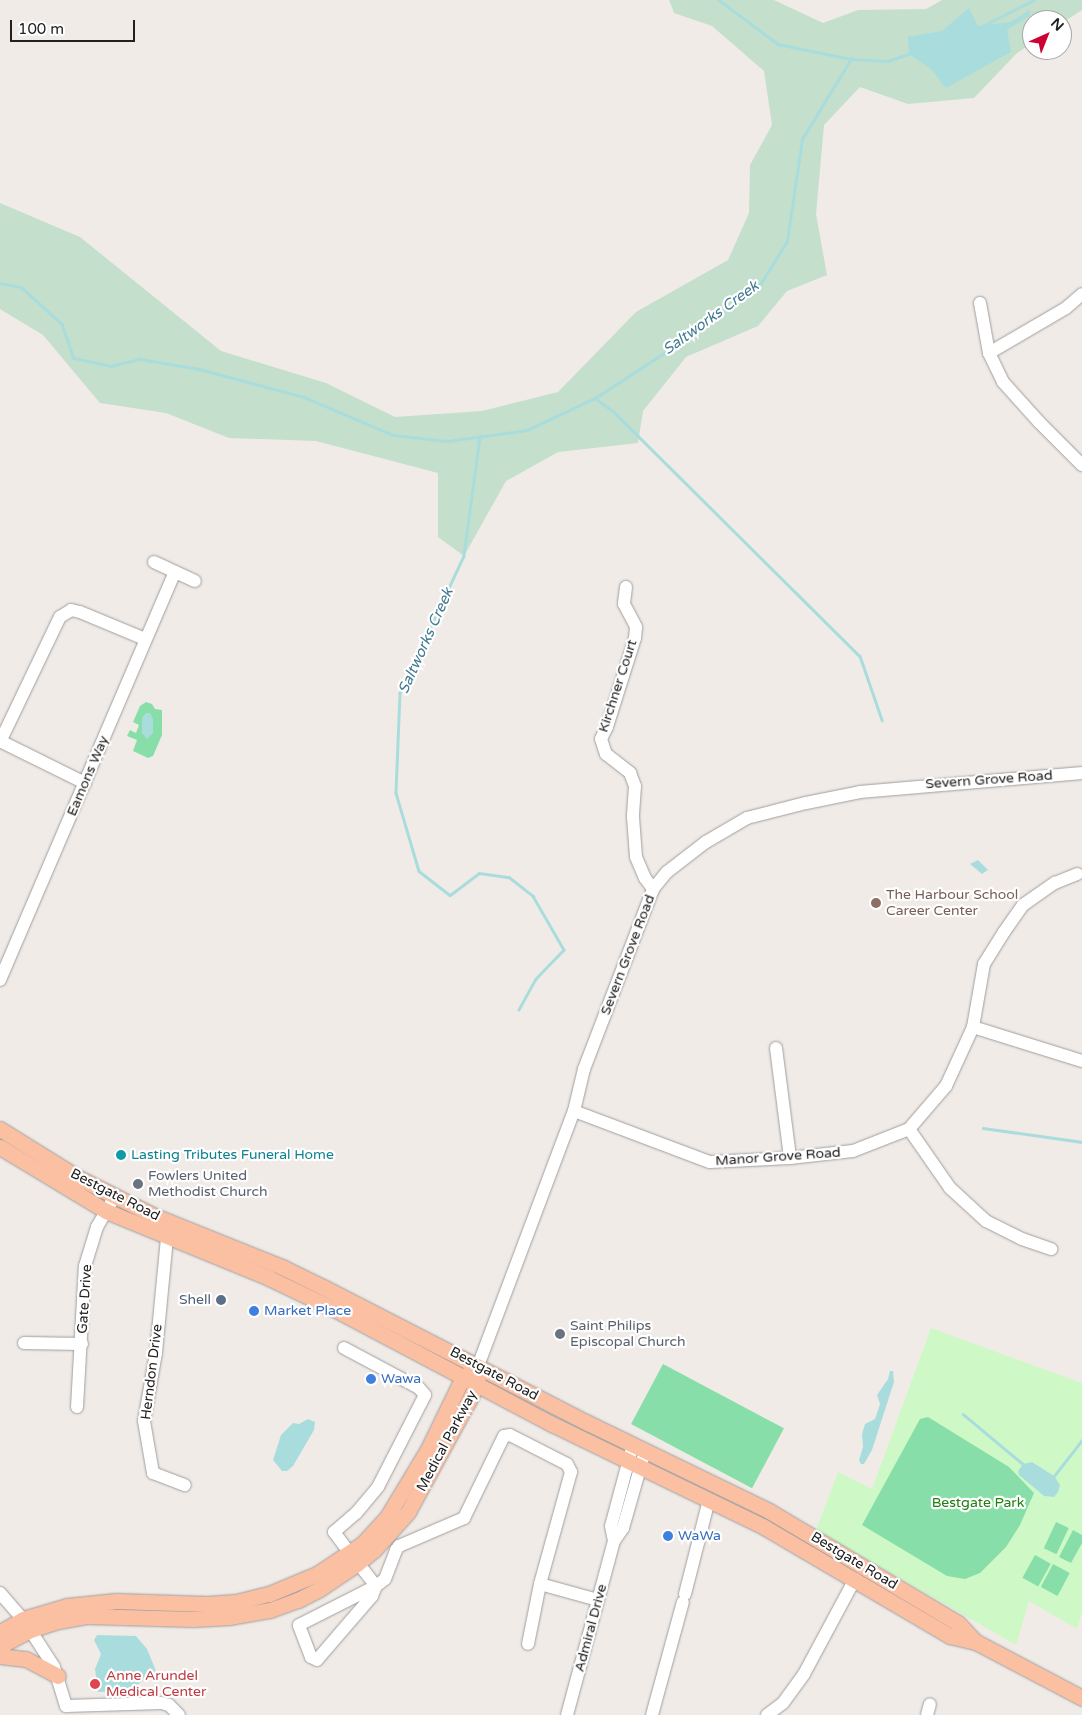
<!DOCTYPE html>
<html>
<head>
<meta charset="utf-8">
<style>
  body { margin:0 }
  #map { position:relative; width:1082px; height:1715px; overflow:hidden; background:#f1ebe7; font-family:"Varela Round",sans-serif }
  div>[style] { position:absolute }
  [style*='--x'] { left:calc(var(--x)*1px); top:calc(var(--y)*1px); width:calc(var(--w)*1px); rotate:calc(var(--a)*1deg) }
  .wetland>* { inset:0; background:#c4dfcc }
  .park>* { inset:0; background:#cef9c6 }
  .pitch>* { inset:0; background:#87dea8; transform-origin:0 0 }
  .water>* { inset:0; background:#a9dddd }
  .stream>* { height:2.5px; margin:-1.25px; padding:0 1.25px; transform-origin:1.25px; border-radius:1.25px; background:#a9dddd }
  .roads { filter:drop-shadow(0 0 1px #9e9e9e) drop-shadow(0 0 1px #9e9e9e) }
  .minor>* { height:12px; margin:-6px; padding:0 6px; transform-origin:6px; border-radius:6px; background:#fff }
  .major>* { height:15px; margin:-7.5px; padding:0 7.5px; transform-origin:7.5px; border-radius:7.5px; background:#fbbfa2 }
  .dots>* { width:14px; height:14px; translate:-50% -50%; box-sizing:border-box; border:2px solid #fff; border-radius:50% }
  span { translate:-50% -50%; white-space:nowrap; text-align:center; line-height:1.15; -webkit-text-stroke:4.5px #fff; paint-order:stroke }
  .street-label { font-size:14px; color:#212121 }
  .education-label { font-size:14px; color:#785e54 }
  .left { translate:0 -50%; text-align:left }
  .culture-label { font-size:14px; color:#0d838f }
  .worship-label { font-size:14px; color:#5b616d }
  .service-label { font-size:14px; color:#4e5e75 }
  .right { translate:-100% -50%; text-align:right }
  .shop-label { font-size:14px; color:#366cbe }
  .park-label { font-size:14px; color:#1f800d }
  .health-label { font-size:14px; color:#be3a42 }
  .water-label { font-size:15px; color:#417b90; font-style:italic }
  .north { position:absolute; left:1022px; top:10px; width:50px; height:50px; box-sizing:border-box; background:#fff; border:1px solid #a6a6a6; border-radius:50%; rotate:44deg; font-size:14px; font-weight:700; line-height:20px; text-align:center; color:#212121 }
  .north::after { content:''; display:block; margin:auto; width:18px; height:22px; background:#ce0334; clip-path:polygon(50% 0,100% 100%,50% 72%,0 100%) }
  .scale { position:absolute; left:10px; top:20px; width:125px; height:22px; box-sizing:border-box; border:2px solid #212121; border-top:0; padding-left:6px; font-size:15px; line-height:18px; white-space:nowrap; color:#212121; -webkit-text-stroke:4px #fff; paint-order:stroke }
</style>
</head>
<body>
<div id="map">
  <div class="wetland">
    <i style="clip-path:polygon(669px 0,774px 0,823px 23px,858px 10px,926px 9px,942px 0,1082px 0,1082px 10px,1062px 23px,1062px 20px,1032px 20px,1032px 43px,1016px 54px,974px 98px,908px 104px,860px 87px,824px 125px,816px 214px,827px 275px,787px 291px,758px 326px,686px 357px,643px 411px,638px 443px,558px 452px,506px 481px,464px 556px,438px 537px,438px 473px,316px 441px,229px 438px,166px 413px,100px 403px,43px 335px,0 309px,0 203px,80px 237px,221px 351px,326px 383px,395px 417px,482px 411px,558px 392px,636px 312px,728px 260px,749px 213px,750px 165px,772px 125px,764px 71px,712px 26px,674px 13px)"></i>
  </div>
  <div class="park">
    <i style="clip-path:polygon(931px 1328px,1082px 1383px,1082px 1612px,1077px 1629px,1029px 1601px,1016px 1645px,816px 1530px,838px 1472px,872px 1489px)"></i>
  </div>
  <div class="pitch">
    <i style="clip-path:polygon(146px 702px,152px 704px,155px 709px,162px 710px,162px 735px,153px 756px,148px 758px,133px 751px,137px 740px,127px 736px,130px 730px,136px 733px,139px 725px,133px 722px,140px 706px)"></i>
    <i style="left:663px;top:1364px;width:137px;height:68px;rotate:28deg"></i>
    <i style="clip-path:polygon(928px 1417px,1009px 1467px,1034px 1493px,1020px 1525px,1006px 1547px,980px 1573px,965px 1579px,947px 1576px,862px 1525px,920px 1419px)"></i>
    <i style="left:1056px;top:1522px;width:14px;height:29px;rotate:25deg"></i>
    <i style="clip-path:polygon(1073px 1530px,1082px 1535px,1082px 1543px,1071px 1563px,1059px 1557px)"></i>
    <i style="left:1035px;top:1555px;width:18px;height:26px;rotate:29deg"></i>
    <i style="left:1053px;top:1564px;width:19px;height:26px;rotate:28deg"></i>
  </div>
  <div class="water">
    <i style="clip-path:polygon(969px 8px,978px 26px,1010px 22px,1030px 10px,1030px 16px,1007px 30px,1011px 52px,946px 88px,931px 69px,909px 54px,908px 37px,942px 31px)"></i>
    <i style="clip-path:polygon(146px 713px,150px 713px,153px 719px,153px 733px,147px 739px,142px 733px,142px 718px)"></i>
    <i style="clip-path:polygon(978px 860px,988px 870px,982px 874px,970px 864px)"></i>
    <i style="clip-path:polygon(890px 1371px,893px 1371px,894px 1382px,872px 1450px,864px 1464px,861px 1464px,859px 1460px,863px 1447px,862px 1434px,865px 1424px,875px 1419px,880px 1404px,877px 1395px,888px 1379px)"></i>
    <i style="clip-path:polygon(308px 1419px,315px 1422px,314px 1430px,293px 1466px,287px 1471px,282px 1471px,273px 1460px,281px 1435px,293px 1423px,299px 1424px)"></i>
    <i style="clip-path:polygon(1032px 1462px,1054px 1476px,1060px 1485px,1058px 1492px,1054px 1497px,1044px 1496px,1019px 1475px,1018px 1471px,1023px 1464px)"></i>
    <i style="clip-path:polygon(97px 1635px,136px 1636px,147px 1649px,156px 1671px,129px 1691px,98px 1692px,95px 1669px,101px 1654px,94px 1640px)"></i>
  </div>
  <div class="stream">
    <i style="--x:719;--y:0;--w:74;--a:36.7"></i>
    <i style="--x:778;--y:44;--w:75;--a:11.6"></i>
    <i style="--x:982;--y:26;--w:58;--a:-26.6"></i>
    <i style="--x:0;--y:283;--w:21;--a:11"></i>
    <i style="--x:21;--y:287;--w:55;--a:42.1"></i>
    <i style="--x:62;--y:324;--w:36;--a:71"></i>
    <i style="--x:74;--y:358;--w:38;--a:12"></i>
    <i style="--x:111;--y:366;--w:30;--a:-14"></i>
    <i style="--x:140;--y:359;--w:60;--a:9.6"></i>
    <i style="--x:199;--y:369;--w:109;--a:14.9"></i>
    <i style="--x:304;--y:397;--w:97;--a:23.1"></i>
    <i style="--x:393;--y:435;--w:54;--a:6.3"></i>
    <i style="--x:447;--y:441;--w:81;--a:-7.8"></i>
    <i style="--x:527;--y:430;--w:75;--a:-25.2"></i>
    <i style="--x:595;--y:398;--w:119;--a:-33"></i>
    <i style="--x:695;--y:333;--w:83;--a:-37.1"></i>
    <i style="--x:761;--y:283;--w:49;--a:-58.2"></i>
    <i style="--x:787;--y:241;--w:103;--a:-81.6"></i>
    <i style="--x:802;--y:139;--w:94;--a:-58.5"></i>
    <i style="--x:851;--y:59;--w:37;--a:3"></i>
    <i style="--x:888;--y:61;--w:24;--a:-19"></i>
    <i style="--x:595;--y:398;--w:24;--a:36"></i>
    <i style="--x:614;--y:412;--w:346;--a:44.8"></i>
    <i style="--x:860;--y:656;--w:68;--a:71"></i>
    <i style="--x:480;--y:437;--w:120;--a:97.7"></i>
    <i style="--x:464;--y:556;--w:151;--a:115"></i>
    <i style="--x:400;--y:693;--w:100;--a:92.3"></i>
    <i style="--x:396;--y:793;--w:81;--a:73.6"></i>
    <i style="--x:419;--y:871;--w:39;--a:38"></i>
    <i style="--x:450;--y:895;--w:36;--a:-37"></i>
    <i style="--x:479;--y:873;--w:30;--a:8"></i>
    <i style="--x:509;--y:877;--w:31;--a:38"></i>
    <i style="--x:533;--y:896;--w:62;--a:60.1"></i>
    <i style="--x:564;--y:950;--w:40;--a:134"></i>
    <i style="--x:536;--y:979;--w:35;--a:119"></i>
    <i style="--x:983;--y:1128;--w:100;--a:8"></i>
    <i style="--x:963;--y:1414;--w:78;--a:39.8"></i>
    <i style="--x:1054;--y:1476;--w:46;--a:-52.1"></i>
  </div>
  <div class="roads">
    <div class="minor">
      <i style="--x:980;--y:303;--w:51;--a:79.8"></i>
      <i style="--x:989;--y:353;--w:32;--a:64"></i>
      <i style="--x:1003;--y:382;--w:54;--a:48"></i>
      <i style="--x:1039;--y:422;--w:61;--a:45"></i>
      <i style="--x:989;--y:353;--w:89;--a:-30.3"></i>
      <i style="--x:1066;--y:308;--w:21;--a:-41"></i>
      <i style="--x:154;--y:562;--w:45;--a:24.9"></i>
      <i style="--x:626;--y:587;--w:17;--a:97"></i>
      <i style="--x:624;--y:604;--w:26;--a:62"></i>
      <i style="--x:636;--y:627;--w:11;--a:95"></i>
      <i style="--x:635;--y:638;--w:93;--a:107.5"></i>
      <i style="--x:607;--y:727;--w:13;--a:117"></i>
      <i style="--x:601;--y:739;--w:16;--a:72"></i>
      <i style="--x:606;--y:754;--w:31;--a:38"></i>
      <i style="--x:630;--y:773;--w:14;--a:69"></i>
      <i style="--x:635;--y:786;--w:31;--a:94"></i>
      <i style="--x:633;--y:817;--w:40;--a:85.7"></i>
      <i style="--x:636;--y:857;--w:23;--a:67"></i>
      <i style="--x:645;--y:878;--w:14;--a:54"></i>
      <i style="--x:0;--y:741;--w:95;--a:26.3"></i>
      <i style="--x:0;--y:742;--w:139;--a:-64.4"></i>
      <i style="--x:60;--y:617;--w:13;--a:-32"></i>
      <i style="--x:71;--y:610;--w:9;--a:13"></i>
      <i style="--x:80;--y:612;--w:70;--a:22.6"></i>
      <i style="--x:0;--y:980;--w:444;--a:-66.8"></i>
      <i style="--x:973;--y:1027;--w:114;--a:17.3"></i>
      <i style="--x:776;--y:1048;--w:111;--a:82.7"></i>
      <i style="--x:574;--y:1111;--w:145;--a:20.6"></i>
      <i style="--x:710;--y:1162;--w:80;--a:-2.9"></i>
      <i style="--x:790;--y:1158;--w:63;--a:-6.3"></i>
      <i style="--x:853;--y:1151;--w:60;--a:-21.4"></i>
      <i style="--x:909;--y:1129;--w:57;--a:-49.3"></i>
      <i style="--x:946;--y:1086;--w:65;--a:-65.4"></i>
      <i style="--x:973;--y:1027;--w:64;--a:-80.1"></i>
      <i style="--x:984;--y:964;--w:38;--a:-58"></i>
      <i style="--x:1004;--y:932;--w:33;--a:-55"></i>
      <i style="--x:1023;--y:905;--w:39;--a:-35"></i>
      <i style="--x:1055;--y:883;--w:24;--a:-22"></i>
      <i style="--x:909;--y:1129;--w:72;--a:55.2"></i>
      <i style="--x:950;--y:1188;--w:49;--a:42.5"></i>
      <i style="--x:986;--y:1221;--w:40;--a:26.6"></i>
      <i style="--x:1022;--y:1239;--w:31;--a:19"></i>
      <i style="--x:167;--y:1238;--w:116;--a:95.5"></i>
      <i style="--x:156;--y:1353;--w:69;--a:100"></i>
      <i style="--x:144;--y:1421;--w:53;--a:80.2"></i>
      <i style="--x:153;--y:1473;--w:34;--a:21"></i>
      <i style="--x:24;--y:1343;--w:58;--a:1"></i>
      <i style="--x:344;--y:1348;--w:85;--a:28.1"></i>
      <i style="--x:419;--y:1388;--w:9;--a:49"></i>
      <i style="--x:425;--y:1395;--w:103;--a:117.1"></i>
      <i style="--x:378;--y:1487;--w:34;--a:130"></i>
      <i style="--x:356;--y:1513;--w:29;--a:139"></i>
      <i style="--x:334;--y:1532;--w:26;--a:53"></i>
      <i style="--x:478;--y:1366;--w:272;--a:-69.4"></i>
      <i style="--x:574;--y:1111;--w:43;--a:-76.6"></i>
      <i style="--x:584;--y:1069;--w:193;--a:-69"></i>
      <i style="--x:653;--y:889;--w:22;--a:-51"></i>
      <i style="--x:667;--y:872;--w:49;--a:-37.6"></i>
      <i style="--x:706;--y:842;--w:48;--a:-30.3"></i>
      <i style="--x:747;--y:818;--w:61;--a:-14.3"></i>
      <i style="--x:806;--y:803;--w:55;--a:-11.5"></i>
      <i style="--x:860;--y:792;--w:223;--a:-4.9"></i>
      <i style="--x:77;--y:1407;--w:141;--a:-86.8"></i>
      <i style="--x:85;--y:1266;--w:41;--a:-72.9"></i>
      <i style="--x:97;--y:1227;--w:36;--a:-60"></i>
      <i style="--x:614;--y:1541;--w:15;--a:-101"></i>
      <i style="--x:611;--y:1526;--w:77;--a:-74.9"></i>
      <i style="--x:358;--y:1563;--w:29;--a:52"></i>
      <i style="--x:376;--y:1586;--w:11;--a:112"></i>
      <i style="--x:372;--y:1596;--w:84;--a:130.7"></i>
      <i style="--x:317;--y:1660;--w:7;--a:-153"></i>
      <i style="--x:311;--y:1657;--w:34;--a:-111"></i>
      <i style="--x:299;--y:1625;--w:86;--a:-26.9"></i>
      <i style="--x:376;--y:1586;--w:11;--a:-38"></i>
      <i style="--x:385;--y:1579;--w:31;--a:-69"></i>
      <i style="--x:396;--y:1550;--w:5;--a:-53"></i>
      <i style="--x:399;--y:1546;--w:71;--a:-23.3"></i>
      <i style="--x:464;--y:1518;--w:91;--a:-64"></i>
      <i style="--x:504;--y:1436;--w:6;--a:-9"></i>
      <i style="--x:510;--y:1435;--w:64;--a:27"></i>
      <i style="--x:567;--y:1464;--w:9;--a:63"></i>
      <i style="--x:571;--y:1472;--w:116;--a:105.5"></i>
      <i style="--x:540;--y:1584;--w:61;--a:101.3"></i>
      <i style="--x:540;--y:1584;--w:60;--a:15.4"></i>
      <i style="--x:0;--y:1593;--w:35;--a:49"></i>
      <i style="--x:23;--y:1619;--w:57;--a:57.1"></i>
      <i style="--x:54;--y:1667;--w:41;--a:72.9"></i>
      <i style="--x:66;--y:1706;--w:95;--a:-1.8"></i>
      <i style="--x:161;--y:1703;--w:8;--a:14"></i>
      <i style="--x:169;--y:1705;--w:14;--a:45"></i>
      <i style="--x:685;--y:1594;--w:97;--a:-75.7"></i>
      <i style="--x:567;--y:1715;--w:180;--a:-74.9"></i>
      <i style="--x:614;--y:1541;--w:16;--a:-55"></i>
      <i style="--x:623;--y:1528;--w:80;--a:-74.1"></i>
      <i style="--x:652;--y:1715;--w:117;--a:-74.7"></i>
      <i style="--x:767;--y:1715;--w:20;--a:-37"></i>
      <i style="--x:783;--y:1703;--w:36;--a:-54"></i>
      <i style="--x:804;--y:1674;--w:108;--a:-61.8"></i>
      <i style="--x:927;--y:1715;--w:11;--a:-75"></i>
    </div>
    <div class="major">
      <i style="--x:0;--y:1129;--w:91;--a:31.9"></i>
      <i style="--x:77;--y:1177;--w:89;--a:26.6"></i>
      <i style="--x:157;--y:1217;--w:135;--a:21.8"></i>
      <i style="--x:282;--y:1267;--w:46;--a:26"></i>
      <i style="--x:323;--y:1287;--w:298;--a:27.2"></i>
      <i style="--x:588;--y:1423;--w:201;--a:25.9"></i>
      <i style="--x:769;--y:1511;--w:220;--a:30.7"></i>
      <i style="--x:958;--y:1623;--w:26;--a:47"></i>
      <i style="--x:976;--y:1642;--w:120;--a:27.8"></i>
      <i style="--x:0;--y:1147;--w:124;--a:31.1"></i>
      <i style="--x:106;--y:1211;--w:176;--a:22.3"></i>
      <i style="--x:269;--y:1278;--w:81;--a:25.6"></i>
      <i style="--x:342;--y:1313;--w:238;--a:27.9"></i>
      <i style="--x:552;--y:1424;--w:236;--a:25.9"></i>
      <i style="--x:764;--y:1527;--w:216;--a:30.4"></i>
      <i style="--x:950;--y:1636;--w:27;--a:13"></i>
      <i style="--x:0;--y:1632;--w:26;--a:-29"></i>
      <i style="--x:23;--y:1619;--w:46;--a:-16.5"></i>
      <i style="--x:67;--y:1606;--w:49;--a:-5.8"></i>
      <i style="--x:116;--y:1601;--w:91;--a:1.9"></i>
      <i style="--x:207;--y:1604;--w:29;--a:-4"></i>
      <i style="--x:236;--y:1602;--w:34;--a:-14"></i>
      <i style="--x:269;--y:1594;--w:52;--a:-22.6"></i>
      <i style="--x:317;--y:1574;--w:54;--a:-33.7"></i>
      <i style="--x:362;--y:1544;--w:37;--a:-47"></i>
      <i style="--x:387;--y:1517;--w:79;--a:-58.9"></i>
      <i style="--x:428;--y:1449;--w:80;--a:-64.1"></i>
      <i style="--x:463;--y:1377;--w:9;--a:-32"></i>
      <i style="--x:0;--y:1646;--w:34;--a:-28"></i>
      <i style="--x:30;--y:1630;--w:29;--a:-18"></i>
      <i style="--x:58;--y:1621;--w:27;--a:-10"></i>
      <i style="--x:85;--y:1616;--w:108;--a:1.6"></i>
      <i style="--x:193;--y:1619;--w:36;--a:-3"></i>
      <i style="--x:229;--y:1617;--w:42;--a:-9.7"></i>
      <i style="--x:270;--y:1610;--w:30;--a:-20"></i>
      <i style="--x:298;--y:1600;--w:22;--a:-27"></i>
      <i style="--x:318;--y:1590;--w:48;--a:-34"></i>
      <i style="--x:358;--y:1563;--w:21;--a:-39"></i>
      <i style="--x:374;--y:1550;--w:51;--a:-48.2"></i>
      <i style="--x:408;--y:1512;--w:125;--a:-61.4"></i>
      <i style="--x:468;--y:1402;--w:20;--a:-63"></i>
      <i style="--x:477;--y:1384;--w:9;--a:-84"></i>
      <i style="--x:0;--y:1656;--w:26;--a:7"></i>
      <i style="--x:26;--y:1659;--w:36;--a:28"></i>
    </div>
  </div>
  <div class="dots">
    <i style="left:876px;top:903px;background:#8d6e63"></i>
    <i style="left:121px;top:1155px;background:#0f9aa8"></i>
    <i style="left:138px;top:1184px;background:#6b7280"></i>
    <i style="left:221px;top:1300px;background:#5c6f8a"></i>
    <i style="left:254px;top:1311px;background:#3f7fe0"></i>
    <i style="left:560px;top:1334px;background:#6b7280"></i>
    <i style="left:371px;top:1379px;background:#3f7fe0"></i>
    <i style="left:668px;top:1536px;background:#3f7fe0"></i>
    <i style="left:95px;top:1684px;background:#e0444e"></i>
  </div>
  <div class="street-label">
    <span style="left:618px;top:686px;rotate:-72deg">Kirchner Court</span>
    <span style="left:88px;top:776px;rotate:-67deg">Eamons Way</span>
    <span style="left:989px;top:780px;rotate:-4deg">Severn Grove Road</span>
    <span style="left:628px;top:955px;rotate:-69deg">Severn Grove Road</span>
    <span style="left:778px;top:1157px;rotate:-4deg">Manor Grove Road</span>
    <span style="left:115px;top:1195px;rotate:27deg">Bestgate Road</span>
    <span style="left:85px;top:1299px;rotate:-86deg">Gate Drive</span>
    <span style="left:152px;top:1372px;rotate:-83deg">Herndon Drive</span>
    <span style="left:494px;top:1374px;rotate:28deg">Bestgate Road</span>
    <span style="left:447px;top:1441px;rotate:-62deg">Medical Parkway</span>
    <span style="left:854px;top:1561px;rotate:31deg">Bestgate Road</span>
    <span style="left:591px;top:1628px;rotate:-75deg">Admiral Drive</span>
  </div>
  <div class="education-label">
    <span class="left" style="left:886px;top:903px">The Harbour School<br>Career Center</span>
  </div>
  <div class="culture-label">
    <span class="left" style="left:131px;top:1155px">Lasting Tributes Funeral Home</span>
  </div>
  <div class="worship-label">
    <span class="left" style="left:148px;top:1184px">Fowlers United<br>Methodist Church</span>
    <span class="left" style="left:570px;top:1334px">Saint Philips<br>Episcopal Church</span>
  </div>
  <div class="service-label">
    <span class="right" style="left:211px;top:1300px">Shell</span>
  </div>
  <div class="shop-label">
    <span class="left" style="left:264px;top:1311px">Market Place</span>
    <span class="left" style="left:381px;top:1379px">Wawa</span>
    <span class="left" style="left:678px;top:1536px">WaWa</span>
  </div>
  <div class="park-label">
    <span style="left:978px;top:1503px">Bestgate Park</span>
  </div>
  <div class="health-label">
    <span class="left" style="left:106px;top:1684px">Anne Arundel<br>Medical Center</span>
  </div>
  <div class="water-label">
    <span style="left:711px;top:318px;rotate:-36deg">Saltworks Creek</span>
    <span style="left:426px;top:641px;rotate:-66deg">Saltworks Creek</span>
  </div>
  <div class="north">N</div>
  <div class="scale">100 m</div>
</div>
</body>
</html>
